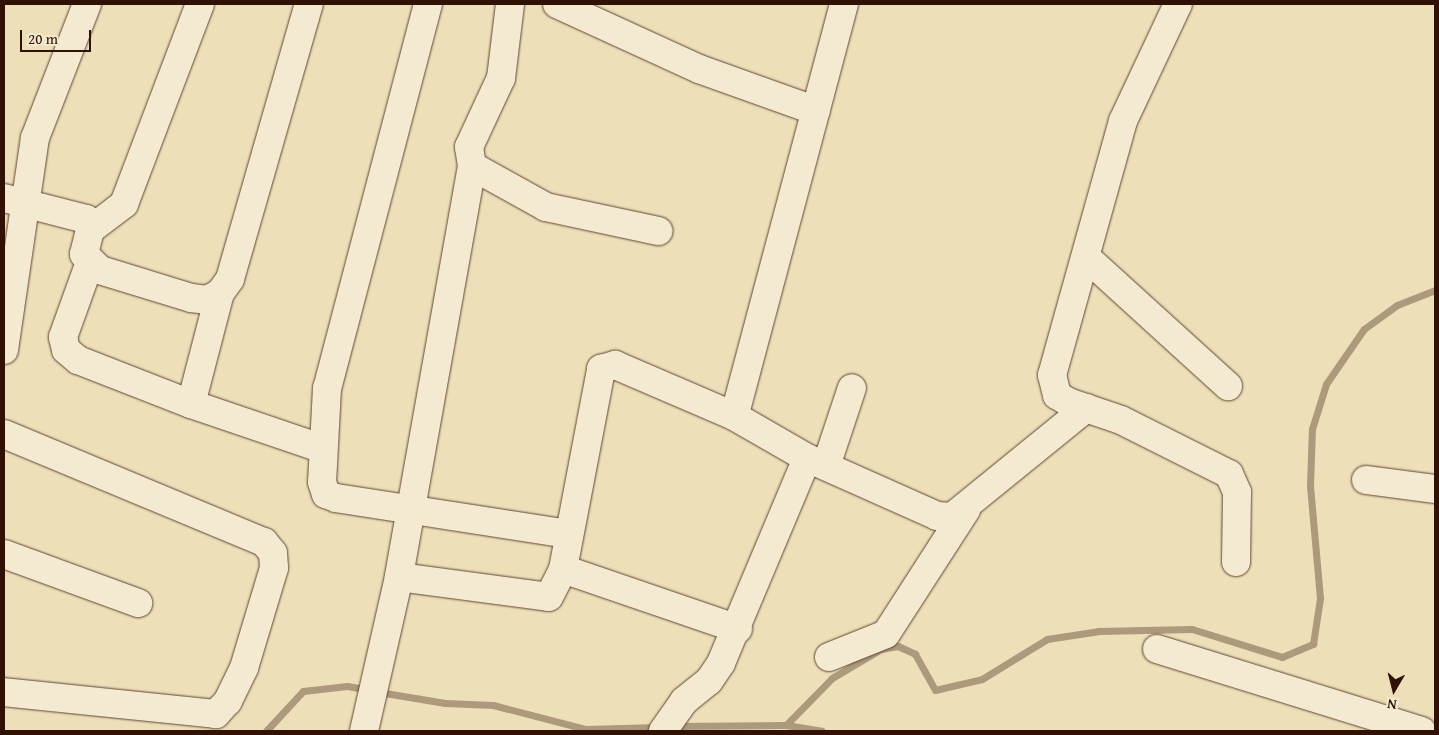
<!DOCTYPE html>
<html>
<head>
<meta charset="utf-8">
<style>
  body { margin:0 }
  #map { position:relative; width:1439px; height:735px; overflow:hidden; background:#eddfb8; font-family:"Gentium Book Plus",serif }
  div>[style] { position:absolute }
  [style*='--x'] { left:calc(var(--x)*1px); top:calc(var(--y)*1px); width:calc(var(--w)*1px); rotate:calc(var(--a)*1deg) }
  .stream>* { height:7px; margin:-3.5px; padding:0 3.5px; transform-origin:3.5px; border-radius:3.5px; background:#ad997b }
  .roads { filter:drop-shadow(0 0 1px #5f4531) drop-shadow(0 0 1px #5f4531) }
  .minor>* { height:28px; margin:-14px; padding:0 14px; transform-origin:14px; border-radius:14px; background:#f3ead1 }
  span { translate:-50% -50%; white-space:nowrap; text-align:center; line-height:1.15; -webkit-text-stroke:4px #f3ead1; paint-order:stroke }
  .frame { position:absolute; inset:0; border:5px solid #301204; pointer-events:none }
  .north { position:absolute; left:1369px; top:665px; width:50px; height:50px; -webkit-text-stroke:4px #f3ead1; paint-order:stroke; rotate:188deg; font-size:14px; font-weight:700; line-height:20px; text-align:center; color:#301204 }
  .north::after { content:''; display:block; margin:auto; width:18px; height:22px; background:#301204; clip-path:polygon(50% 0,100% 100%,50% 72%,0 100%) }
  .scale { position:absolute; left:20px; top:30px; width:71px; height:22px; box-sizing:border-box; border:2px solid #301204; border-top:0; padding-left:6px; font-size:15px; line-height:18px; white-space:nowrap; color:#301204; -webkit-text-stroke:4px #f3ead1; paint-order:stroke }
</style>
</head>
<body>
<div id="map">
  <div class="stream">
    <i style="--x:379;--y:692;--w:67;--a:9.5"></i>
    <i style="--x:445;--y:703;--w:48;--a:2.4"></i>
    <i style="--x:493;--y:705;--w:96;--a:14.5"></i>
    <i style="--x:586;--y:729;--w:73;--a:-1.6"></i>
    <i style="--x:786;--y:725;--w:66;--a:-45.6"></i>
    <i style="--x:832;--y:678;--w:57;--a:-30.6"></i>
    <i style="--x:881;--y:649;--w:17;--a:-10"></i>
    <i style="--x:898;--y:646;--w:19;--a:25"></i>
    <i style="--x:915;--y:654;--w:41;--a:60.9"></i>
    <i style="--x:935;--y:690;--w:48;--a:-13.2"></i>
    <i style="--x:982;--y:679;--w:76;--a:-31.6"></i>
    <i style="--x:1047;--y:639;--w:53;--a:-8.7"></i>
    <i style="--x:1099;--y:631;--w:93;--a:-1.2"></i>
    <i style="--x:1192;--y:629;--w:94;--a:17.3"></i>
    <i style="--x:1282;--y:657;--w:34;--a:-23"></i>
    <i style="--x:1313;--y:644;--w:47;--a:-81.3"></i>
    <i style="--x:1320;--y:598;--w:113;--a:-95.1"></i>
    <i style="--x:1310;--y:485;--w:56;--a:-88"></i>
    <i style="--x:1312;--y:429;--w:47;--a:-72.7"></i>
    <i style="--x:1326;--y:384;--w:67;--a:-55.4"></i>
    <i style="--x:1364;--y:329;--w:41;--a:-36"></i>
    <i style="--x:1397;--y:305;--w:41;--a:-21.5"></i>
    <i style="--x:675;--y:726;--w:111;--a:-0.5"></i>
    <i style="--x:786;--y:725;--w:36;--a:9"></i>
    <i style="--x:266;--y:731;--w:54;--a:-47.2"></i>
    <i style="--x:303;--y:691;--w:44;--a:-6.5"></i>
    <i style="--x:347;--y:686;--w:22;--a:10"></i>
  </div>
  <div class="roads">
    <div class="minor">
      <i style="--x:428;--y:4;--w:397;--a:104.7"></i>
      <i style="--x:327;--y:388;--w:94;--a:93"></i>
      <i style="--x:322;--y:482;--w:13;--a:72"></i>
      <i style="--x:326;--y:494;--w:11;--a:22"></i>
      <i style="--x:336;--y:498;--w:235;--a:8.8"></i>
      <i style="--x:510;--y:4;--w:75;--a:96.9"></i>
      <i style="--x:501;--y:78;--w:76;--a:114.9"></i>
      <i style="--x:469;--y:147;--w:19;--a:81"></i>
      <i style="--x:472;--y:166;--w:85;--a:29"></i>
      <i style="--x:546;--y:207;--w:115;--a:12.1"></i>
      <i style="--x:557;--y:4;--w:156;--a:24.6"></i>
      <i style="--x:699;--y:69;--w:124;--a:19.7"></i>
      <i style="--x:844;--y:4;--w:426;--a:104.9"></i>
      <i style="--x:734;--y:416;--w:84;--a:29.9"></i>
      <i style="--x:807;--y:458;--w:142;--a:24"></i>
      <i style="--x:937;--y:516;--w:15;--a:4"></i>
      <i style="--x:952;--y:517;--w:173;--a:-39.1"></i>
      <i style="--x:1178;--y:4;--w:129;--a:115.2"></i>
      <i style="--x:1123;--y:121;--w:264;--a:105.6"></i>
      <i style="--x:1052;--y:375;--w:21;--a:76"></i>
      <i style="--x:1057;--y:395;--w:13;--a:32"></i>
      <i style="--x:1068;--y:402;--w:56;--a:18.8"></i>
      <i style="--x:1121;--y:420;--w:121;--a:26.6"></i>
      <i style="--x:1229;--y:474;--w:20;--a:66"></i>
      <i style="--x:1237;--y:492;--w:70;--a:90.8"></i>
      <i style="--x:472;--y:166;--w:417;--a:100.1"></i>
      <i style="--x:399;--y:577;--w:151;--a:7.6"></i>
      <i style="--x:549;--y:597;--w:31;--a:-63"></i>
      <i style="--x:563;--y:569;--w:204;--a:-79.2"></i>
      <i style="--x:601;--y:369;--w:15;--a:-16"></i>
      <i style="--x:615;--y:365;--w:129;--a:23.2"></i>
      <i style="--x:4;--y:198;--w:85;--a:14.4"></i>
      <i style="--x:86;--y:219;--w:12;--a:70"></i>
      <i style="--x:90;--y:230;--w:25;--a:104"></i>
      <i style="--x:84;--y:254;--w:23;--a:45"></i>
      <i style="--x:100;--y:270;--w:95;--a:17.1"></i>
      <i style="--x:191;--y:298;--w:16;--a:7"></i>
      <i style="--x:207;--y:300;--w:15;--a:-28"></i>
      <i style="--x:220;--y:293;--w:17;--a:-54"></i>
      <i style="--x:230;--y:279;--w:286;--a:-74"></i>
      <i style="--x:90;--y:230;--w:43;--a:-37.4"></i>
      <i style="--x:124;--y:204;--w:214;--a:-69.2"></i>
      <i style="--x:1086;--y:257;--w:192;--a:42.3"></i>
      <i style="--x:90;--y:262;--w:80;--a:109.8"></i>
      <i style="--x:63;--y:337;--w:13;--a:77"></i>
      <i style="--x:66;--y:350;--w:16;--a:40"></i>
      <i style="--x:78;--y:360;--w:121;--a:21.3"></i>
      <i style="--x:191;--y:404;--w:136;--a:18.8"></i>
      <i style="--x:4;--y:350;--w:214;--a:-81.7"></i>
      <i style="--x:35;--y:138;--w:144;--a:-68.8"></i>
      <i style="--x:191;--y:404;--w:115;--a:-75.4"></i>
      <i style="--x:4;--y:434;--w:282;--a:22.6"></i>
      <i style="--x:264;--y:542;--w:14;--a:51"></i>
      <i style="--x:273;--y:553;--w:15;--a:86"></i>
      <i style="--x:274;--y:568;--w:104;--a:106.7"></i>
      <i style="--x:244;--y:668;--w:37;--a:116"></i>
      <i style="--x:228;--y:701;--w:18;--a:133"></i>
      <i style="--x:216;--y:714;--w:213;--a:-174.1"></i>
      <i style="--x:826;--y:466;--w:82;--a:-71.6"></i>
      <i style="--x:1366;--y:480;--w:70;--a:7.4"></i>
      <i style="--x:4;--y:554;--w:143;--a:20.1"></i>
      <i style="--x:563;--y:569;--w:185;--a:18.9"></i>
      <i style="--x:1157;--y:649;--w:277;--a:17.2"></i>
      <i style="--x:829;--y:657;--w:61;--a:-22"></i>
      <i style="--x:886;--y:634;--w:148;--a:-57.2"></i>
      <i style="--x:364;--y:731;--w:158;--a:-77.2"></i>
      <i style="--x:663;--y:731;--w:37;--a:-55"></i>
      <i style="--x:684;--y:701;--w:32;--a:-39"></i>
      <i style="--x:709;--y:681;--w:22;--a:-56"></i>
      <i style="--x:721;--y:663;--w:222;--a:-67.2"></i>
    </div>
  </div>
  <div class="frame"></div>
  <div class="north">N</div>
  <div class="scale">20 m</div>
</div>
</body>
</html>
